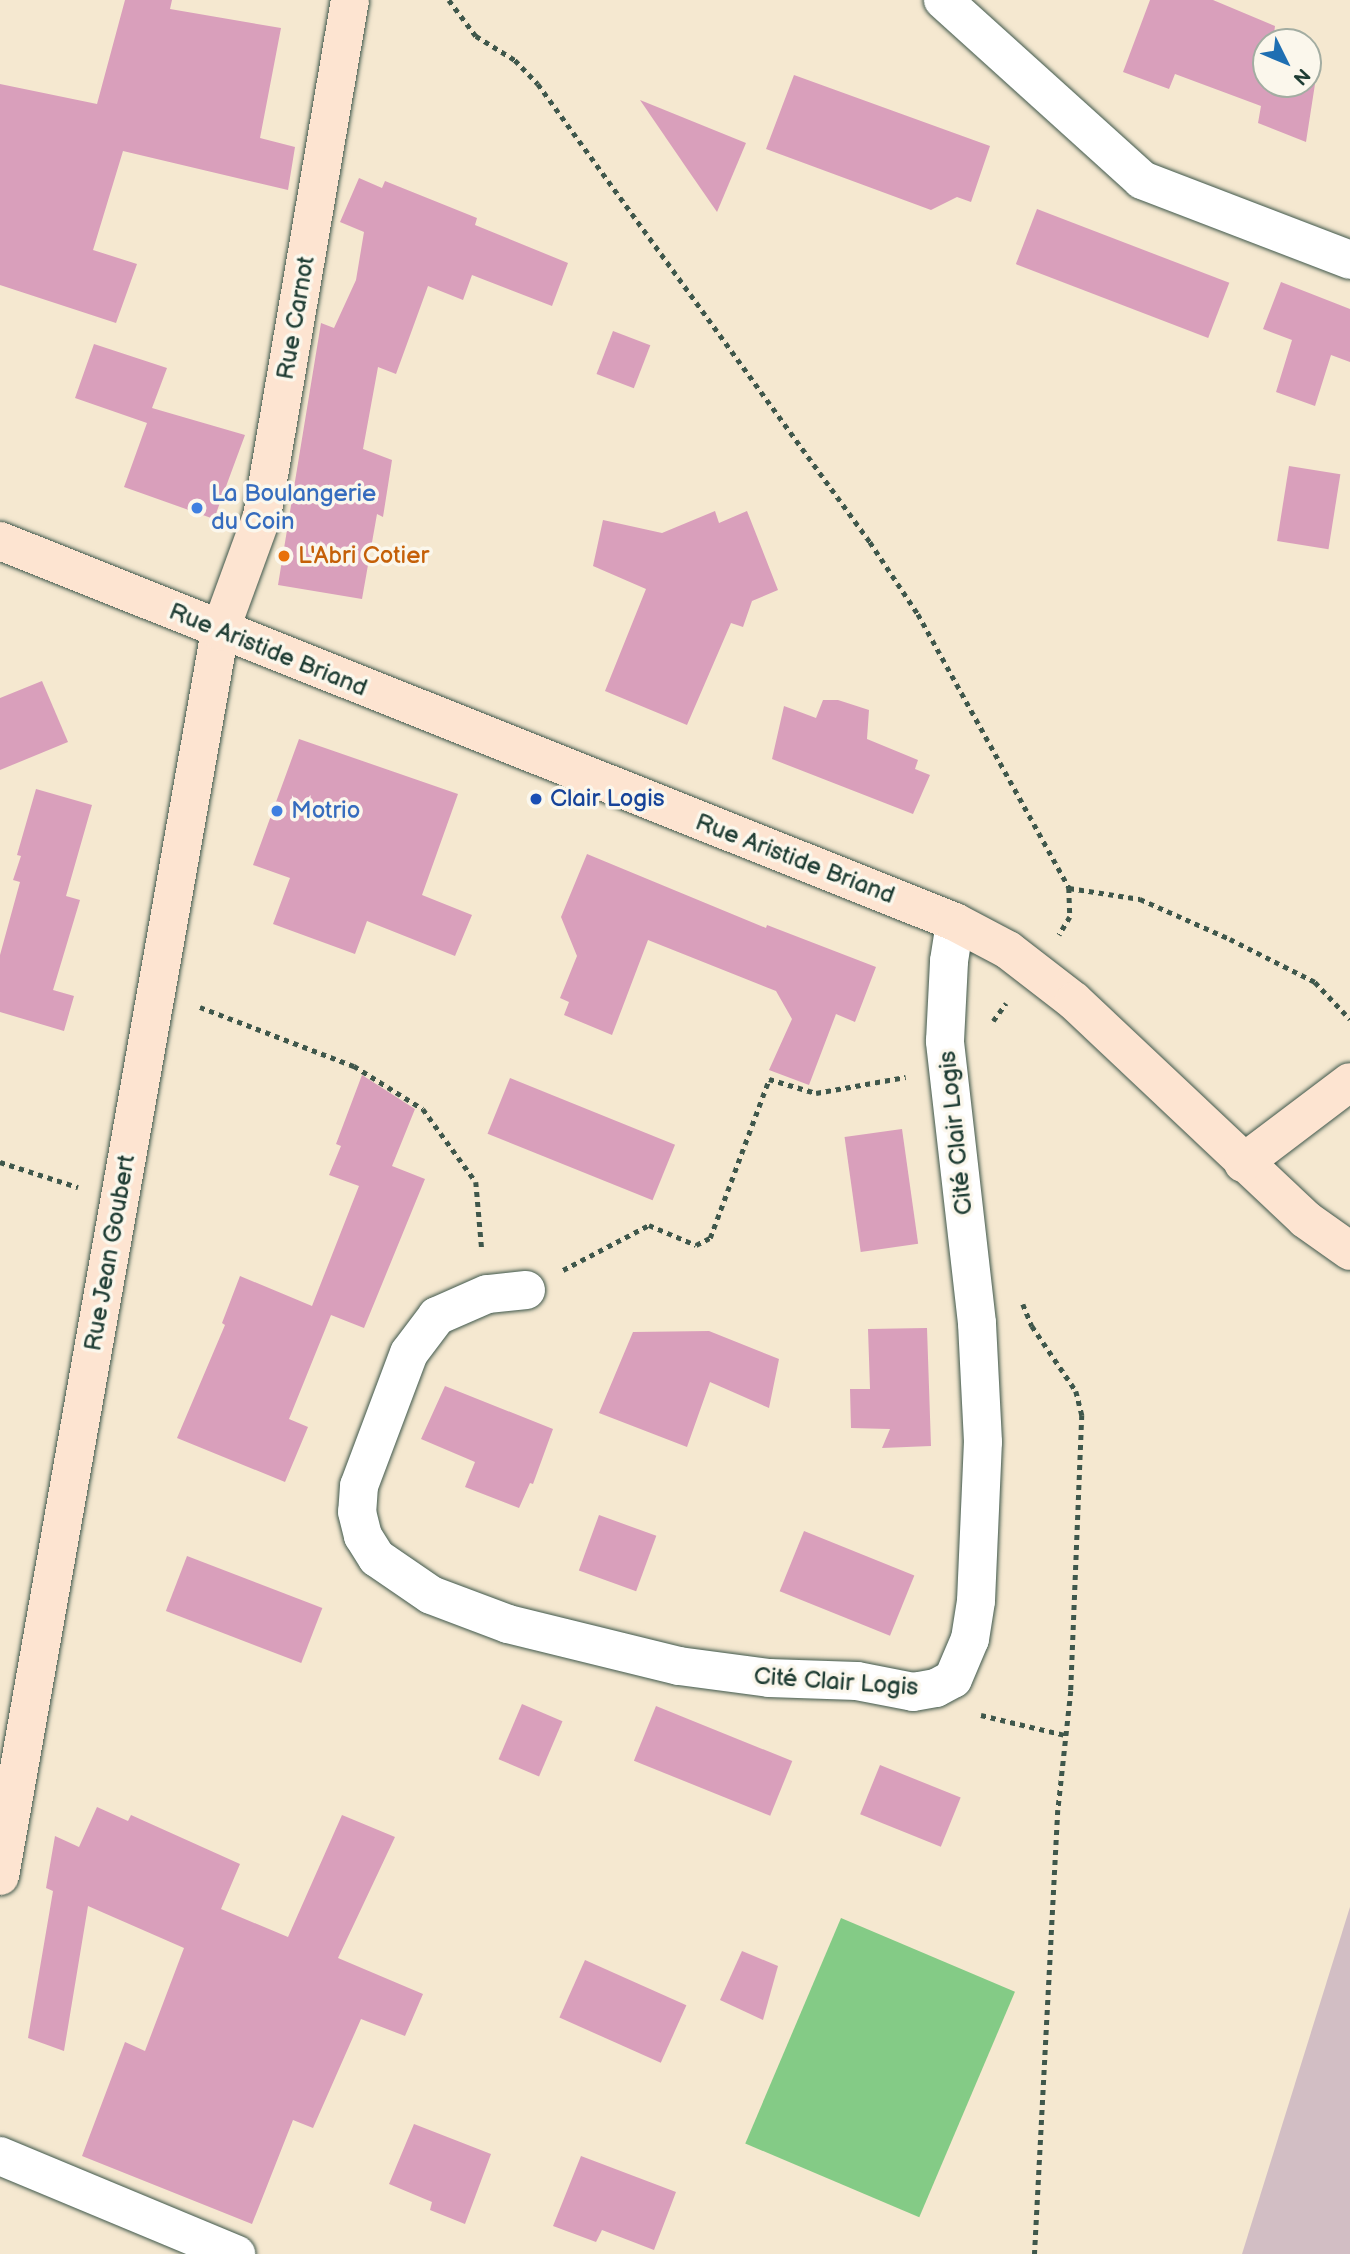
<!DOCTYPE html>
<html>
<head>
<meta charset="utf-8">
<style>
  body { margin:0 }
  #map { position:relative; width:1350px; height:2254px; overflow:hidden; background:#f5e8d0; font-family:"Balsamiq Sans",sans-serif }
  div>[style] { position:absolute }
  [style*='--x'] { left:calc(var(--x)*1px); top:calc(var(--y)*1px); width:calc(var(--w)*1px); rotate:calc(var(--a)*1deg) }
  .industrial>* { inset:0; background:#d2bec4 }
  .green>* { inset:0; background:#84cb86; transform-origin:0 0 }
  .building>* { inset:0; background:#d99fbb; transform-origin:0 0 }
  .path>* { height:4.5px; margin-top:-2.25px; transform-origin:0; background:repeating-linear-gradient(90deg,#3f574b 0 5px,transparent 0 10px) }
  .roads { filter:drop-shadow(0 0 2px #3f574b) drop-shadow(0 0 2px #3f574b) }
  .street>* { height:38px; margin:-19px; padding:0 19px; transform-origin:19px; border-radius:19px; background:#fff }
  .secondary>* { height:38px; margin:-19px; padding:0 19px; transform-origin:19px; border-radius:19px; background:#fde4d1 }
  .dots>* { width:19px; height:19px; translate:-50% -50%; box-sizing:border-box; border:4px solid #fbf7ec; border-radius:50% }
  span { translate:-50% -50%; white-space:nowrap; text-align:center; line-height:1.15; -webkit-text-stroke:7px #fbf7ec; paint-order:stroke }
  .street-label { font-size:24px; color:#1f3d34 }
  .shop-label { font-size:24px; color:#366cbe }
  .left { translate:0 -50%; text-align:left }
  .food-label { font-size:24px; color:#c56008 }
  .transit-label { font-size:24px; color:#164399 }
  .north { position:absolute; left:1252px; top:28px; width:70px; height:70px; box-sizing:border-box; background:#fbf7ec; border:2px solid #a3ada2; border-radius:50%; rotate:133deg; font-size:19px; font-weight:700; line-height:28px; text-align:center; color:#1f3d34 }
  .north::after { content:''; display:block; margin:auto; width:24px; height:32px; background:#1f6fb2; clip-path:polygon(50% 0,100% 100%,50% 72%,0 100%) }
</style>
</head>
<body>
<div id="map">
  <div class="industrial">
    <i style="clip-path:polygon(1350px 1907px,1350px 2254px,1242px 2254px)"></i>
  </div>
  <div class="green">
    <i style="left:841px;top:1918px;width:189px;height:245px;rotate:23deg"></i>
  </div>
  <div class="building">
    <i style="clip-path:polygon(125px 0,172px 0,170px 9px,281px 28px,260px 138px,295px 147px,288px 190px,123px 151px,93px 250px,137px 264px,116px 323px,0 285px,0 84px,97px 104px)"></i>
    <i style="clip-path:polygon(1150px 0,1213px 0,1275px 26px,1273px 42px,1266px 42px,1266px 84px,1308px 82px,1315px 84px,1306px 142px,1258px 123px,1261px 106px,1175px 74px,1169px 89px,1123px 72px)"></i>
    <i style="clip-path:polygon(794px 75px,990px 146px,971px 202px,957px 197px,931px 210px,766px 149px)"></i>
    <i style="clip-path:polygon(640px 100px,746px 143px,717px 212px,690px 173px)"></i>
    <i style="clip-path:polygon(359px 178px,382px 188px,385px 181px,477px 218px,475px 225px,568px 263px,552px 306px,472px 275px,463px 300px,428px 286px,396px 374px,378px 367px,363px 449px,392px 460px,383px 517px,377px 514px,362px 599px,278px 585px,321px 323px,334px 328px,356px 280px,364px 232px,340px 222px)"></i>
    <i style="left:1037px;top:209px;width:206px;height:59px;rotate:21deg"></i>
    <i style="clip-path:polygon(1281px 282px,1350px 309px,1350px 362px,1331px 355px,1315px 406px,1276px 392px,1292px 340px,1263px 329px)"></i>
    <i style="left:613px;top:331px;width:40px;height:46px;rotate:21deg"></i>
    <i style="clip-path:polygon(94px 344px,167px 368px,152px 408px,245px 435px,214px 519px,124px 487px,147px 423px,75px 398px)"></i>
    <i style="left:1289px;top:466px;width:52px;height:76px;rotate:9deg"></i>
    <i style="clip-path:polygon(715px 511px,719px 523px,747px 511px,778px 590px,752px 601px,743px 627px,731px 623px,687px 725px,605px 691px,646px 589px,593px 566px,603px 520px,662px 533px)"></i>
    <i style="clip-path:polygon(42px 681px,68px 742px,0 770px,0 698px)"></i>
    <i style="clip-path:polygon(823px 700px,838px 700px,869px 710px,867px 739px,918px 760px,915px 769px,930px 775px,913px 814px,772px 759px,784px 706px,816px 718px)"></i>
    <i style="clip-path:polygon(299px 739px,458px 794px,422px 895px,472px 915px,455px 956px,367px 921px,355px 954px,273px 924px,290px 878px,253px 865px)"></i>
    <i style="clip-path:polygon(36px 789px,92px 805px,66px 896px,80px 900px,53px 990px,74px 996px,64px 1031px,0 1012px,0 955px,20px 882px,13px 880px,21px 856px,17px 855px)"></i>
    <i style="clip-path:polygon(587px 854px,766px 928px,767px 925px,876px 967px,855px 1022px,836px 1014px,809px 1085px,769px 1070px,792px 1019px,776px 991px,648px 940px,612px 1035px,564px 1015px,569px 1002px,560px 998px,577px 956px,561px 917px)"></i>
    <i style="clip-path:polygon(362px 1075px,415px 1109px,392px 1166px,425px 1179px,364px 1328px,331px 1315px,289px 1419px,308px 1427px,285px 1482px,177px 1438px,225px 1325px,222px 1323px,240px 1276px,312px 1306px,359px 1186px,329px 1175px,341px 1146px,336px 1144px)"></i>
    <i style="left:510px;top:1078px;width:178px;height:60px;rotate:22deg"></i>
    <i style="left:902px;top:1129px;width:116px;height:58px;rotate:82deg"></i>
    <i style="clip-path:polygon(927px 1328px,931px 1446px,882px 1448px,890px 1429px,851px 1428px,850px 1389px,870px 1389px,868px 1329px)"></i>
    <i style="clip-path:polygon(709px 1331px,779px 1359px,769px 1408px,710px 1382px,687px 1447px,599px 1413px,633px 1332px)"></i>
    <i style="clip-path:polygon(445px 1386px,553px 1429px,533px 1484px,530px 1483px,519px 1508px,465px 1487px,475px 1462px,421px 1439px)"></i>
    <i style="left:599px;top:1515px;width:61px;height:59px;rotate:20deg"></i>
    <i style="left:804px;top:1531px;width:119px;height:65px;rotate:22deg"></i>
    <i style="left:187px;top:1556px;width:145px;height:59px;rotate:21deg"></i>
    <i style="left:522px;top:1704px;width:44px;height:60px;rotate:23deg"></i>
    <i style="left:656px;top:1706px;width:147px;height:59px;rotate:22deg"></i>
    <i style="left:880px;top:1765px;width:87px;height:53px;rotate:22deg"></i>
    <i style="clip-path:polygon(97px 1807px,128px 1821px,131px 1815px,240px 1864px,221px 1909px,288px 1937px,342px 1815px,395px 1837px,338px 1958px,423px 1994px,405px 2036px,361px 2019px,313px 2128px,293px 2120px,252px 2224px,82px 2156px,125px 2042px,145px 2051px,184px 1948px,88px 1906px,64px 2051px,28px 2038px,53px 1891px,46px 1888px,55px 1836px,79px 1847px)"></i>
    <i style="clip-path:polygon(742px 1951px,778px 1966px,763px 2020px,720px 2000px)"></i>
    <i style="left:585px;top:1960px;width:111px;height:63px;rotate:24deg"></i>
    <i style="clip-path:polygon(414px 2124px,491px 2154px,465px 2224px,430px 2210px,432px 2202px,389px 2184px)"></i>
    <i style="clip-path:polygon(581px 2156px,676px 2192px,654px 2250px,602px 2230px,596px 2242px,553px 2226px)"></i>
  </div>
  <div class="path">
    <i style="--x:449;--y:0;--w:45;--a:53.1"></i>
    <i style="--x:476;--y:36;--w:46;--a:31.6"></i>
    <i style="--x:515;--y:60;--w:33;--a:46"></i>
    <i style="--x:538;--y:84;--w:566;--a:54.06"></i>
    <i style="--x:870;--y:542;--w:87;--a:56.3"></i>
    <i style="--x:918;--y:614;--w:313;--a:61.1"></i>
    <i style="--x:1069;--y:888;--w:29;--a:88"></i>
    <i style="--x:1070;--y:917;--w:21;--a:121"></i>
    <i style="--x:1069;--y:888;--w:72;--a:8.8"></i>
    <i style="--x:1140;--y:899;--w:98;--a:24"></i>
    <i style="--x:1230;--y:939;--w:95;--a:26.8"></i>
    <i style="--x:1315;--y:982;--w:51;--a:46.6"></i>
    <i style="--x:200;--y:1007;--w:165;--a:21"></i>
    <i style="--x:354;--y:1066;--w:81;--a:31.9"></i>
    <i style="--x:423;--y:1109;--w:90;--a:54"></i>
    <i style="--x:476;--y:1182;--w:68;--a:85"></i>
    <i style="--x:993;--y:1021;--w:22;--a:-54"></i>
    <i style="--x:0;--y:1162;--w:82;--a:17.8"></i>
    <i style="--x:563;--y:1270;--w:97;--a:-27.6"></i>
    <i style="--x:649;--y:1225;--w:51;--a:23.1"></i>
    <i style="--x:696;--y:1245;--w:16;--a:-27"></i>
    <i style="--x:710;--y:1238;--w:170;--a:-69.6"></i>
    <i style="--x:769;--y:1079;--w:49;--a:16.6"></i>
    <i style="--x:816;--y:1093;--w:91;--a:-10.1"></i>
    <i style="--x:1023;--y:1304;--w:24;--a:68"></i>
    <i style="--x:1032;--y:1326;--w:78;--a:55.9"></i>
    <i style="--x:1076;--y:1391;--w:25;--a:76"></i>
    <i style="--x:1082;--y:1415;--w:276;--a:92.3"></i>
    <i style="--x:1071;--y:1691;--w:120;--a:96.2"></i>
    <i style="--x:1058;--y:1810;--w:445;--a:93"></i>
    <i style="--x:981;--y:1715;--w:86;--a:13.4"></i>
  </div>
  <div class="roads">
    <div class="street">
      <i style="--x:943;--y:0;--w:268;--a:42.1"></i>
      <i style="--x:1142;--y:180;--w:223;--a:21"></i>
      <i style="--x:526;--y:1290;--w:39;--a:174"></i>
      <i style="--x:487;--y:1294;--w:55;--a:156.3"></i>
      <i style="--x:437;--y:1316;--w:46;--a:127.1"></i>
      <i style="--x:409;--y:1353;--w:142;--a:110.6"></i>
      <i style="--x:359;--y:1486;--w:26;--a:94"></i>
      <i style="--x:357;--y:1512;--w:25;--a:76"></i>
      <i style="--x:363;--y:1536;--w:26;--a:58"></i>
      <i style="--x:377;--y:1558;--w:65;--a:34.4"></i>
      <i style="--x:431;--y:1595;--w:82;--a:20.6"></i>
      <i style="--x:508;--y:1624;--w:176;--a:13.8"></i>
      <i style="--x:679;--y:1666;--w:91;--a:7.6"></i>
      <i style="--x:769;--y:1678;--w:88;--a:2"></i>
      <i style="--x:857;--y:1681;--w:57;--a:11.1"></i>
      <i style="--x:913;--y:1692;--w:23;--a:-10"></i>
      <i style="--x:936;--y:1688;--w:19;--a:-28"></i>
      <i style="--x:953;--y:1679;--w:43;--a:-67"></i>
      <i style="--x:970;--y:1639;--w:38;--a:-81"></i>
      <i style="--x:976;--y:1601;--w:159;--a:-87.5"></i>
      <i style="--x:983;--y:1442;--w:119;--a:-92.9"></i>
      <i style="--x:977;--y:1323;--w:284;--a:-96.5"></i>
      <i style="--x:945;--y:1041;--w:80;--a:-87.1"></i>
      <i style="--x:949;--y:961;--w:39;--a:-81"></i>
      <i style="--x:0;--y:2156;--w:256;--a:22.6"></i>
    </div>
    <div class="secondary">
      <i style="--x:0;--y:541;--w:1028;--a:21.75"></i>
      <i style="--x:955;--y:922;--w:60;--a:27.8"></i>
      <i style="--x:1008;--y:950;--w:83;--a:37.7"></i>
      <i style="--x:1074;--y:1001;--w:318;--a:43.3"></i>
      <i style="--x:1305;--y:1219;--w:55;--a:35.4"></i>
      <i style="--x:1243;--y:1163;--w:134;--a:-37.1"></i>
      <i style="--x:0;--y:1876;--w:1264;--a:-79.98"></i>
      <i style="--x:220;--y:631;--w:122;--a:-69.9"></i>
      <i style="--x:262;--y:516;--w:523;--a:-80.32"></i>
    </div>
  </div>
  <div class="dots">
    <i style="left:197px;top:508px;background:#3f7fe0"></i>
    <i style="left:284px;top:556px;background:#e8710a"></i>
    <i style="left:536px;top:799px;background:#1a4fb4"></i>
    <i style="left:277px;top:811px;background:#3f7fe0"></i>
  </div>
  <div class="street-label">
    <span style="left:296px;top:318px;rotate:-80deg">Rue Carnot</span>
    <span style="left:268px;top:650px;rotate:22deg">Rue Aristide Briand</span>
    <span style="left:795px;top:859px;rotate:21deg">Rue Aristide Briand</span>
    <span style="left:956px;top:1133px;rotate:-96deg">Cité Clair Logis</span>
    <span style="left:110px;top:1253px;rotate:-80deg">Rue Jean Goubert</span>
    <span style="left:836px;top:1682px;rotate:4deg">Cité Clair Logis</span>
  </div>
  <div class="shop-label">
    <span class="left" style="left:211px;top:508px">La Boulangerie<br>du Coin</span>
    <span class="left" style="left:291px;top:811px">Motrio</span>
  </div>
  <div class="food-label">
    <span class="left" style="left:298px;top:556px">L'Abri Cotier</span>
  </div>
  <div class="transit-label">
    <span class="left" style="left:550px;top:799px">Clair Logis</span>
  </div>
  <div class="north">N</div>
</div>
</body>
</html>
